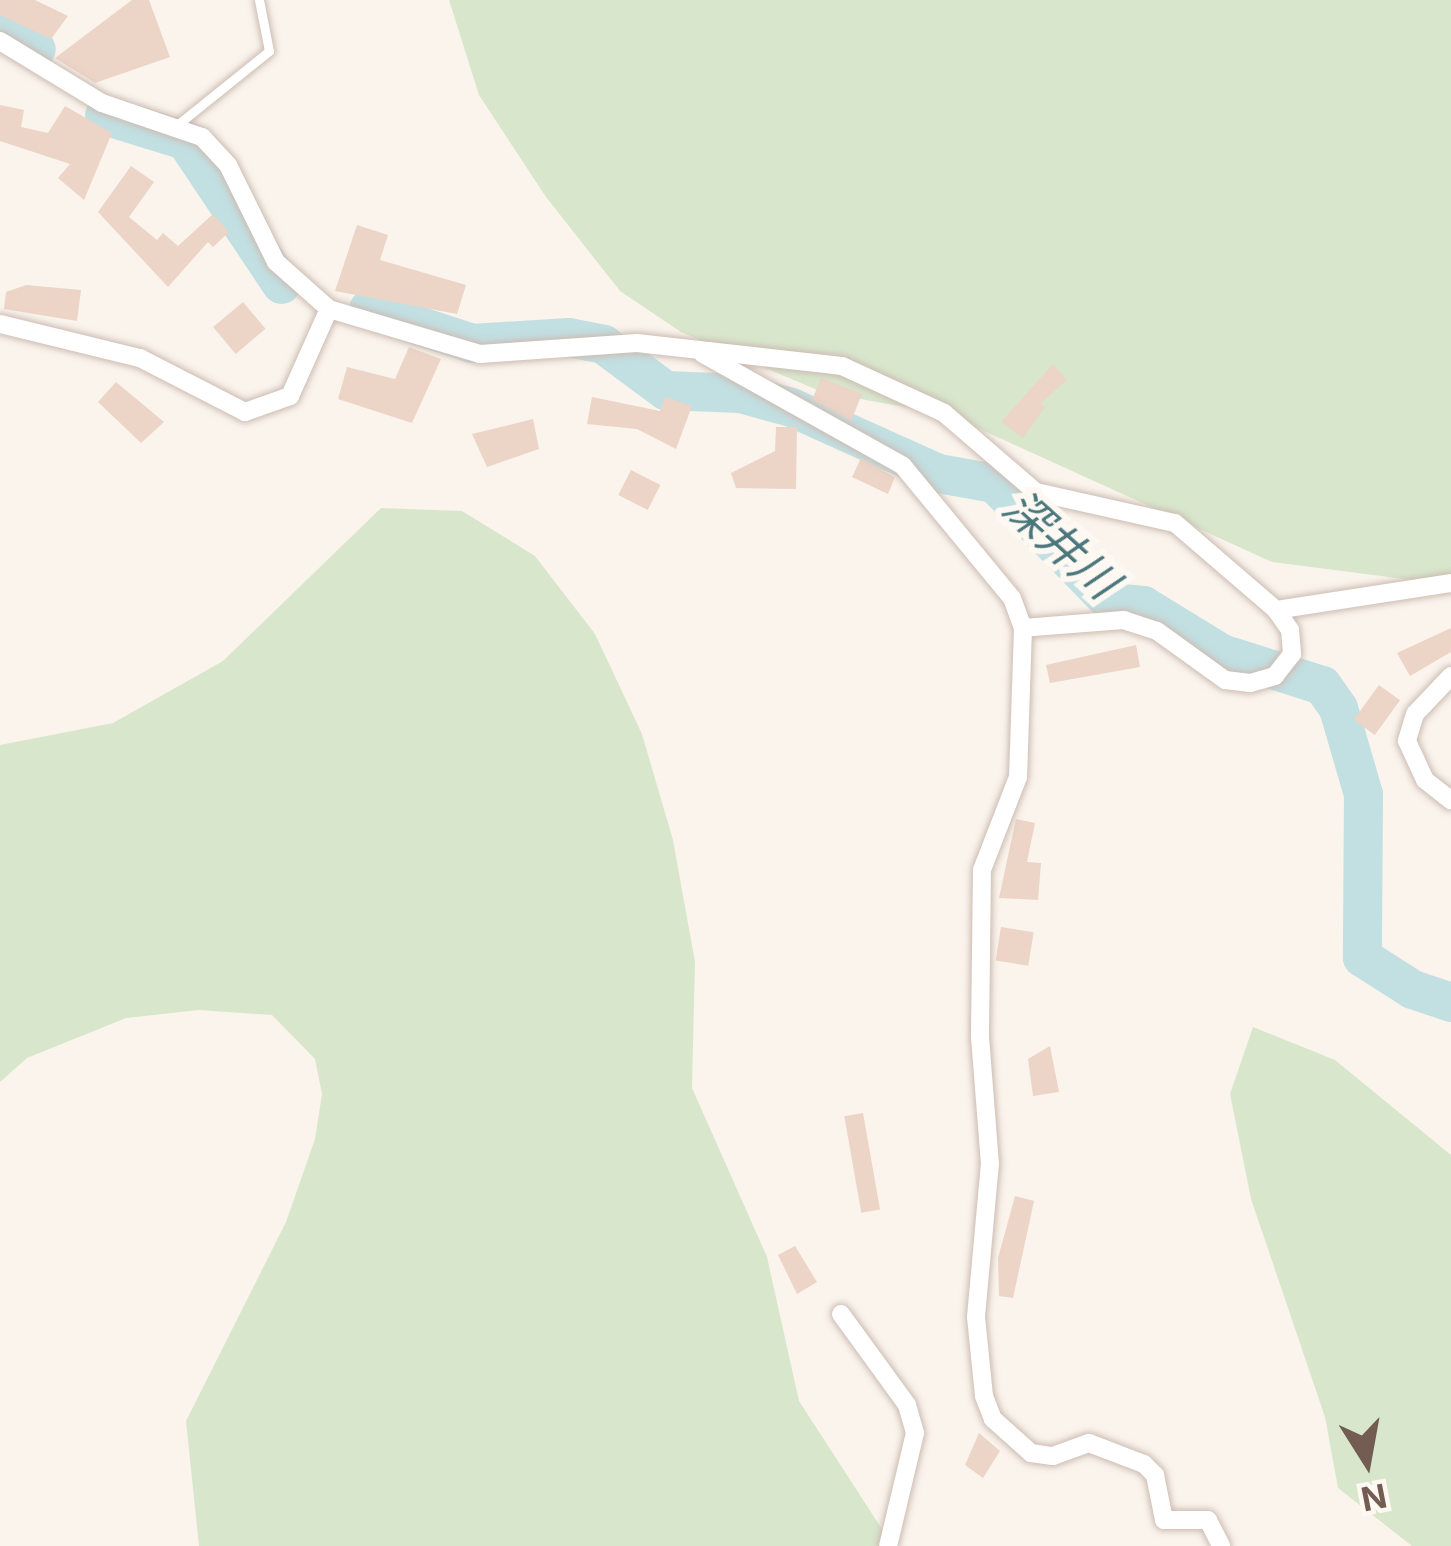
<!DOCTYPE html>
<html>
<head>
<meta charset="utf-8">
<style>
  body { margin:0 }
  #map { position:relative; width:1451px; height:1546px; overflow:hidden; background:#faf4ec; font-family:Inter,"Noto Sans JP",sans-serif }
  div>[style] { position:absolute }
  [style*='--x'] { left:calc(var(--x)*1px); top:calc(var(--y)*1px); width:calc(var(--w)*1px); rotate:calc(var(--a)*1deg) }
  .green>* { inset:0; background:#d8e7cc }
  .river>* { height:39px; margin:-19.5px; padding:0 19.5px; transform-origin:19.5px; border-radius:19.5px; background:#c2dfe2 }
  .building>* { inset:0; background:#ecd4c7; transform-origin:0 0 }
  .roads { filter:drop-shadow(0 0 3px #ccbcb3) drop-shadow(0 0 3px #ccbcb3) }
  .lane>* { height:9px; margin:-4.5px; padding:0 4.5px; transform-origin:4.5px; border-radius:4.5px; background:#fff }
  .street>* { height:18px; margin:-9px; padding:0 9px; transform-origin:9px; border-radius:9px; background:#fff }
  span { translate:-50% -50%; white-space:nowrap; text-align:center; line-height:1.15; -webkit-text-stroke:12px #fdf8f2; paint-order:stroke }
  .water-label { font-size:45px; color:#4a767c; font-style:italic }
  .north { position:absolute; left:1307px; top:1402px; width:120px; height:120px; -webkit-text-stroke:9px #fdf8f2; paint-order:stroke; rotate:169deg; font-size:33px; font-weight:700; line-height:48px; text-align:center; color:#735c52 }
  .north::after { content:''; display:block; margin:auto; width:42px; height:54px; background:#735c52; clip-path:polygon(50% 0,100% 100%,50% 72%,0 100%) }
</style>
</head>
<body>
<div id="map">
  <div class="green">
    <i style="clip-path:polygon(449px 0,1451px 0,1451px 585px,1272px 562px,949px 415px,822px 392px,681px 332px,620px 291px,546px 197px,479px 95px)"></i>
    <i style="clip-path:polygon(381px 508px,462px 511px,535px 556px,595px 634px,642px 734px,673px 840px,695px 962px,692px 1088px,767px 1257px,799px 1401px,893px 1546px,199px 1546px,186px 1421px,286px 1222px,315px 1139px,322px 1094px,315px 1059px,272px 1015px,199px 1010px,126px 1018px,27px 1058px,0 1082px,0 745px,113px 723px,223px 661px)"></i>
    <i style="clip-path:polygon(1253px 1027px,1335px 1060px,1451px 1155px,1451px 1546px,1412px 1546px,1338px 1488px,1325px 1417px,1251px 1199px,1230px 1094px)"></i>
  </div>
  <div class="river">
    <i style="--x:0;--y:23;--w:44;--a:35.8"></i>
    <i style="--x:104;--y:115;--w:85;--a:17.2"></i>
    <i style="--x:185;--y:140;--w:173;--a:56.3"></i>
    <i style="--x:368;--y:309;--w:109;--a:18.1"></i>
    <i style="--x:472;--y:343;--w:96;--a:-3.6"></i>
    <i style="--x:568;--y:337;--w:36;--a:11"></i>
    <i style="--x:603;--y:344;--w:77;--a:36.6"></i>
    <i style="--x:665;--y:390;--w:75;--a:2.3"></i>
    <i style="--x:740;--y:393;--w:53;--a:15.4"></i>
    <i style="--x:791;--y:407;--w:161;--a:24.2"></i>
    <i style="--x:938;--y:473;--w:57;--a:10.1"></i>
    <i style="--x:994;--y:483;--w:166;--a:45.7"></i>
    <i style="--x:1110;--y:602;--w:33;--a:5"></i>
    <i style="--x:1143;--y:605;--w:92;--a:31.6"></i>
    <i style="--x:1221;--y:653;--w:106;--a:17.6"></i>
    <i style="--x:1322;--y:685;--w:28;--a:55"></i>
    <i style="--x:1338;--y:708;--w:90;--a:73.8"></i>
    <i style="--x:1363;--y:794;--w:163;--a:90.4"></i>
    <i style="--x:1362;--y:957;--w:59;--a:32.6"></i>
    <i style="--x:1412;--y:989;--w:41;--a:18.4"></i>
  </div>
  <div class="building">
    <i style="clip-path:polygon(0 0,35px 0,68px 16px,51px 39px,0 15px)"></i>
    <i style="clip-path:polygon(132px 0,149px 0,170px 57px,95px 83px,55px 58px)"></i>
    <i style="clip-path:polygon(0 105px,24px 110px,21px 127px,48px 133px,65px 106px,112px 133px,84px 200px,58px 178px,70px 164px,0 141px)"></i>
    <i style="clip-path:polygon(131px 166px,154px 182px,129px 217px,157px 240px,163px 233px,178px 246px,213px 214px,229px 232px,213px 247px,208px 242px,168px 287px,98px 212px)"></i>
    <i style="clip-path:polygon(357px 225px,388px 235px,380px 260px,466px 285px,457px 314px,335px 291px)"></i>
    <i style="clip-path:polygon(26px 285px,81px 290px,77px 321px,4px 309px,6px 292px)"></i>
    <i style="left:243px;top:302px;width:35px;height:39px;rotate:50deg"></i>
    <i style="clip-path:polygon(409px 347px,441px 359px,412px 423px,338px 399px,347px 367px,395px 379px)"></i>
    <i style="clip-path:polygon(1053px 364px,1067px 380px,1040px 404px,1045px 407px,1023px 438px,1001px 422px)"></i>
    <i style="clip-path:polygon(821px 378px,862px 394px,851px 421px,812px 400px)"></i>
    <i style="clip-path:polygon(116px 382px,164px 422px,141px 443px,98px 402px)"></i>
    <i style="clip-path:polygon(592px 397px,660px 411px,665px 397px,692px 406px,676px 449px,637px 429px,587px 424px)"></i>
    <i style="clip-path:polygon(533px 419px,539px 449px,487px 467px,472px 434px)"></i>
    <i style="clip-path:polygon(776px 427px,797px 427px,796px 489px,736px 488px,731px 473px,775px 451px)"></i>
    <i style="clip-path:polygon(861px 458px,895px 477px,888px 494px,852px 477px)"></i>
    <i style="left:631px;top:470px;width:33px;height:28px;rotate:27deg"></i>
    <i style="clip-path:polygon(1451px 628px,1451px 652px,1410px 676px,1397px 653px)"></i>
    <i style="clip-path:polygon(1136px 645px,1140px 667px,1050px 683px,1046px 665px)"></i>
    <i style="left:1379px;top:685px;width:26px;height:43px;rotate:36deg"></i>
    <i style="clip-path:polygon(1016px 819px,1035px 823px,1027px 862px,1041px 863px,1038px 900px,999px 898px)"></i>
    <i style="left:1001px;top:927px;width:33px;height:34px;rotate:9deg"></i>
    <i style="clip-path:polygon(1050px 1046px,1059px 1092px,1033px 1096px,1028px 1059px)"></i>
    <i style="left:863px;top:1113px;width:98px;height:19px;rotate:80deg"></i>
    <i style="clip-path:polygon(1015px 1196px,1034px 1201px,1013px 1298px,999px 1296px,998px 1258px)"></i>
    <i style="clip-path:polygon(795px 1246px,817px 1282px,797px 1294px,778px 1255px)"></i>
    <i style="clip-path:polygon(979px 1433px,1000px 1451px,983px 1478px,965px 1465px)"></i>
  </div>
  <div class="roads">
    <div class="lane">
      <i style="--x:177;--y:125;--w:118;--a:-38.8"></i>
      <i style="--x:269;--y:51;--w:52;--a:-101.1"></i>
    </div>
    <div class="street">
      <i style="--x:0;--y:41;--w:119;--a:31.3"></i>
      <i style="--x:102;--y:103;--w:106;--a:18.8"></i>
      <i style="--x:202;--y:137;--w:38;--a:47"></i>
      <i style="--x:228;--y:165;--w:108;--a:63.7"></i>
      <i style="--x:276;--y:262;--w:71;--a:41.6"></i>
      <i style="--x:329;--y:309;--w:158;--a:16.6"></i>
      <i style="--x:480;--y:354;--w:157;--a:-4"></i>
      <i style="--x:637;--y:343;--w:206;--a:6.4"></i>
      <i style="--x:842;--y:366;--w:112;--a:24.7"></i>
      <i style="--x:944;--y:413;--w:121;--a:40.7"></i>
      <i style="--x:1036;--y:492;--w:142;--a:12.6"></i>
      <i style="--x:1175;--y:523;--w:133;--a:40.7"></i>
      <i style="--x:1276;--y:610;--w:24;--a:55"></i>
      <i style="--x:1290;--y:630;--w:24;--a:85"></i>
      <i style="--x:1292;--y:654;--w:28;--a:128"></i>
      <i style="--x:1275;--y:676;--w:26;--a:164"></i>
      <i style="--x:1250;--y:683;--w:25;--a:-173"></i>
      <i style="--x:1225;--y:680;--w:84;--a:-144.2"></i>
      <i style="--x:1157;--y:631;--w:35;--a:-162"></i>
      <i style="--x:1124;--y:620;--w:101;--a:175.5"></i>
      <i style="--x:1023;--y:628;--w:149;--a:91.9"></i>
      <i style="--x:1018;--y:777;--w:100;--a:111.2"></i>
      <i style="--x:982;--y:870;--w:167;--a:90.7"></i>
      <i style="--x:980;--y:1037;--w:126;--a:85.5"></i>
      <i style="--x:990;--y:1163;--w:155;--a:95.2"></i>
      <i style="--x:976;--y:1317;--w:79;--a:84.2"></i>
      <i style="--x:984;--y:1396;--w:25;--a:69"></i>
      <i style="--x:993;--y:1419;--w:51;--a:41.8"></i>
      <i style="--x:1031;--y:1453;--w:22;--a:8"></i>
      <i style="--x:1053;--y:1456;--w:38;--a:-20"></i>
      <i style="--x:1089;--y:1443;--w:59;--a:20.9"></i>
      <i style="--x:1144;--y:1464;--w:16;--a:45"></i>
      <i style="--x:1155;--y:1475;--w:46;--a:78.7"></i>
      <i style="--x:1164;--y:1520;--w:44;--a:0"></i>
      <i style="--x:1208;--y:1520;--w:29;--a:63"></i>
      <i style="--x:0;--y:324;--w:144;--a:13.7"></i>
      <i style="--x:140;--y:358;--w:118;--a:27.2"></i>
      <i style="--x:245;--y:412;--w:48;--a:-19.6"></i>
      <i style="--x:290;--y:396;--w:95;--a:-65.9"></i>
      <i style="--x:703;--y:354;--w:229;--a:29.2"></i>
      <i style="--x:903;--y:466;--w:171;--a:50.5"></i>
      <i style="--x:1012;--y:598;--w:32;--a:70"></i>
      <i style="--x:1276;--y:610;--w:177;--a:-8.8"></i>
      <i style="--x:1451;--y:676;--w:52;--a:133.5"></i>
      <i style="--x:1415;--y:714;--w:28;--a:107"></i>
      <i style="--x:1407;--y:741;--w:43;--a:65.2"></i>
      <i style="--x:1425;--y:780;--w:33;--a:38"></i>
      <i style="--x:841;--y:1314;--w:112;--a:54"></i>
      <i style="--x:907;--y:1405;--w:29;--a:74"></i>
      <i style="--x:915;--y:1433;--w:116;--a:103.4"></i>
    </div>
  </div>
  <div class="water-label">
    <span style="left:1061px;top:544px;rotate:42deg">深井川</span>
  </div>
  <div class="north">N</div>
</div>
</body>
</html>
